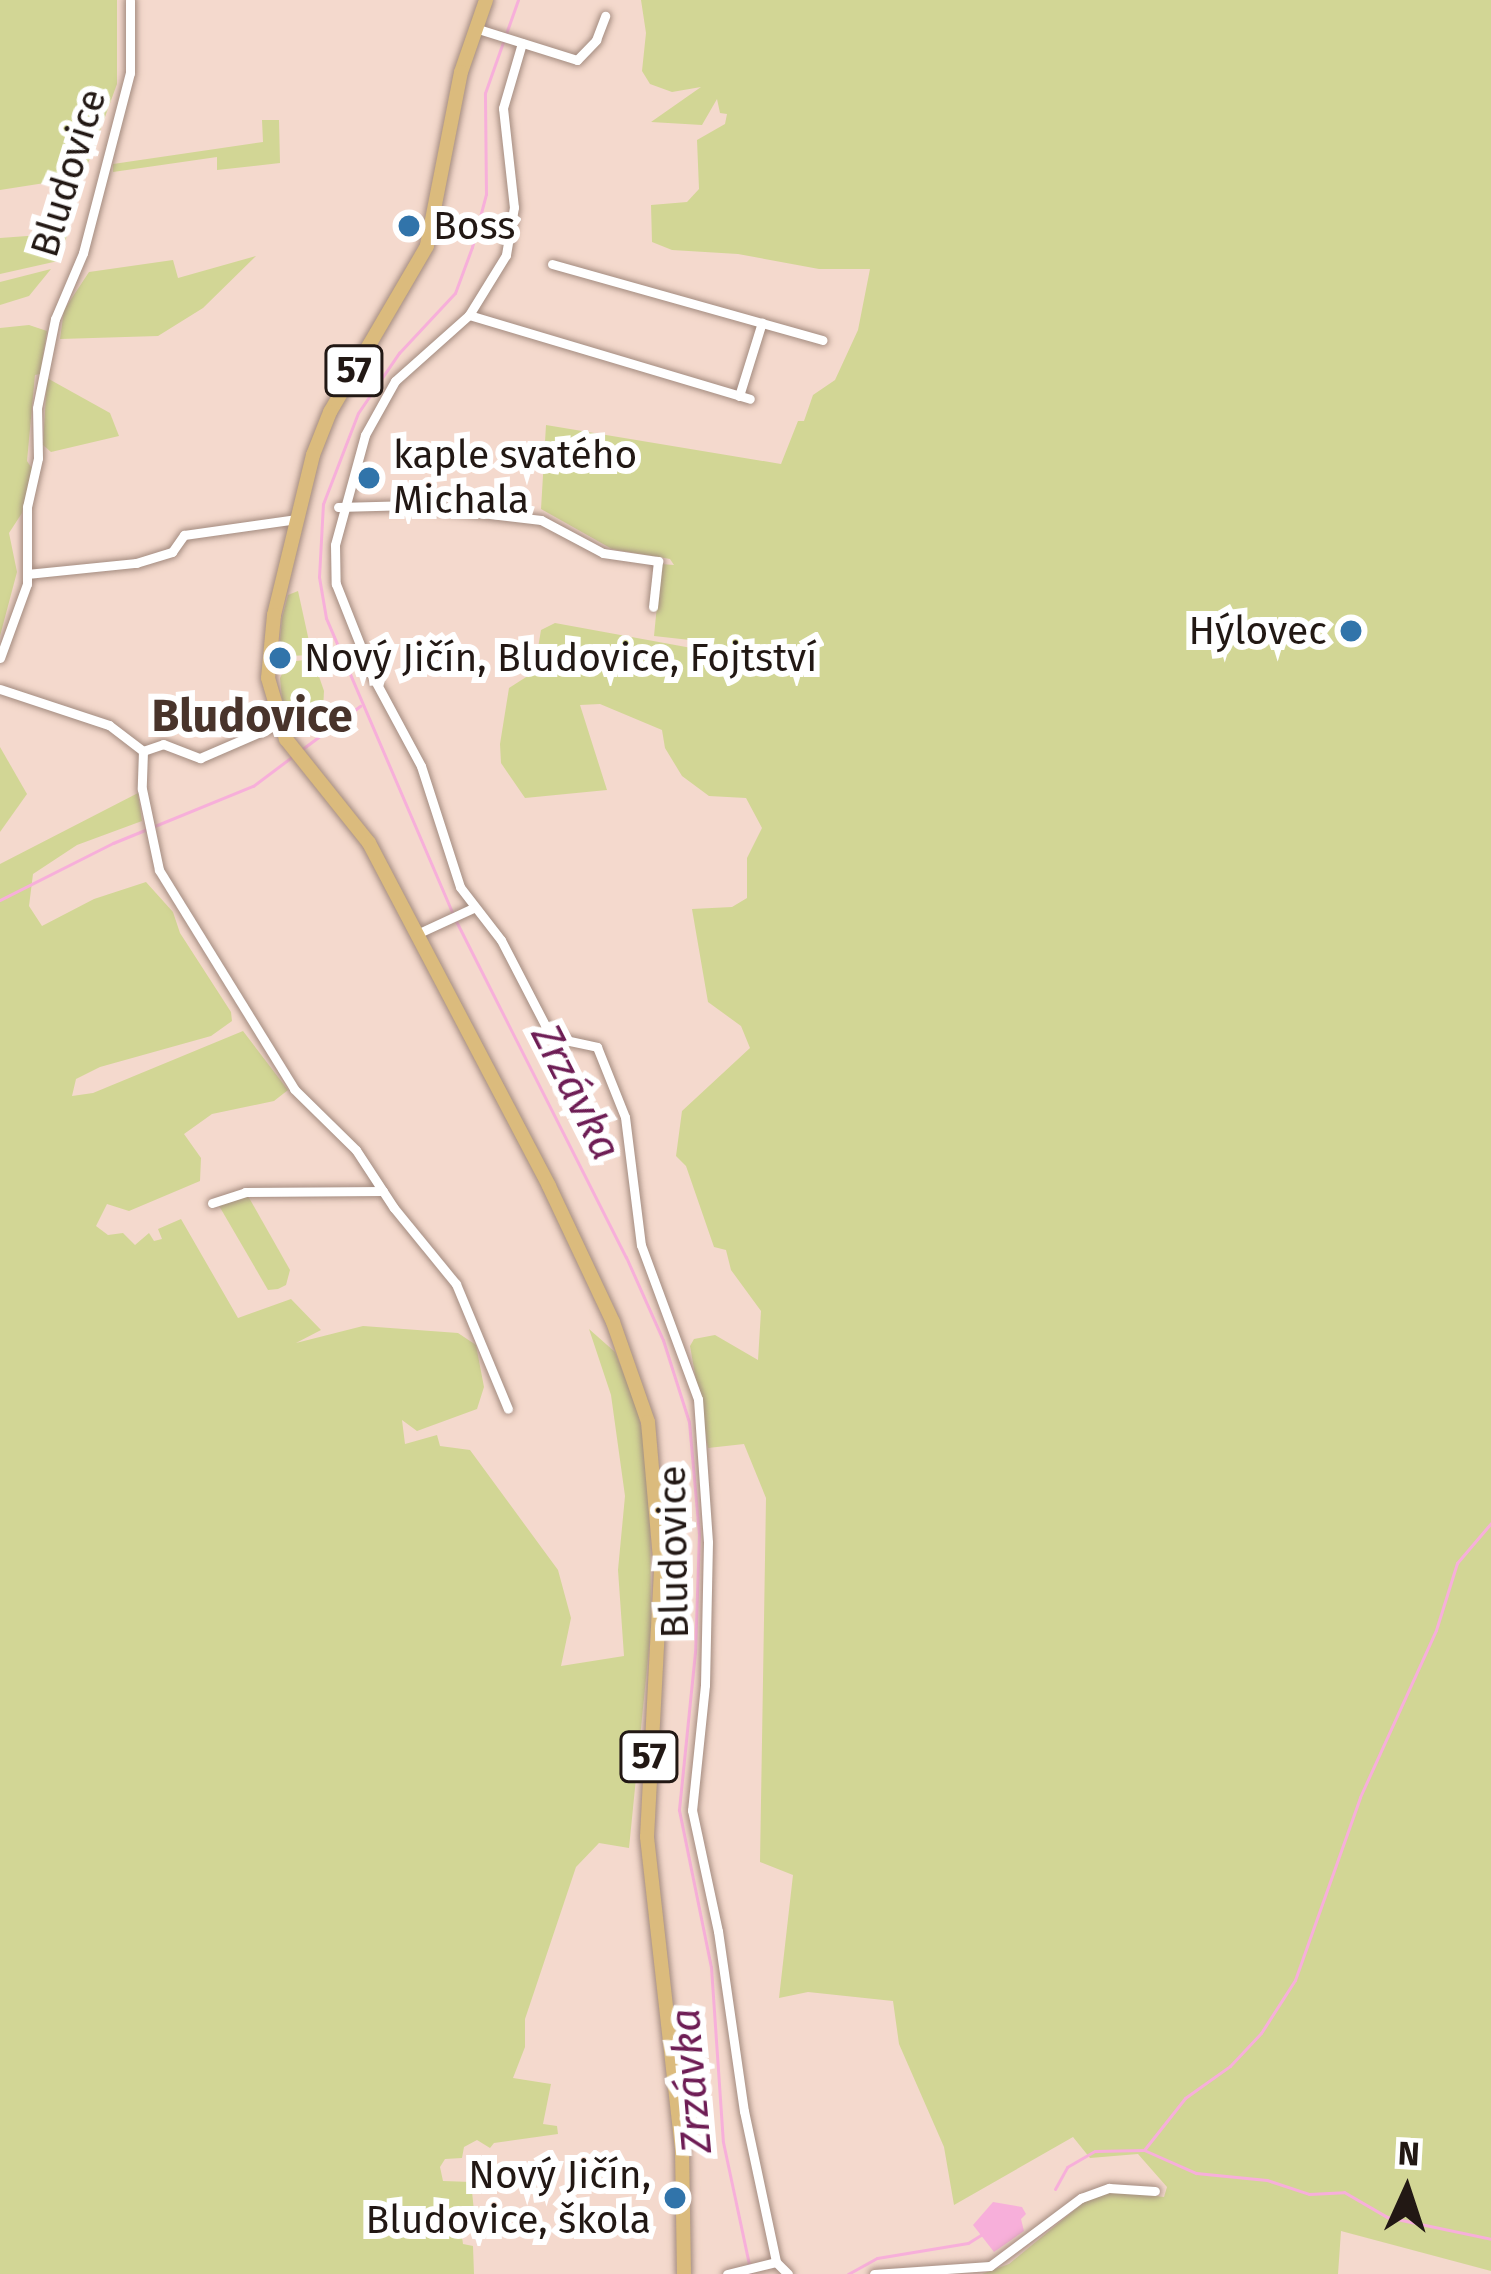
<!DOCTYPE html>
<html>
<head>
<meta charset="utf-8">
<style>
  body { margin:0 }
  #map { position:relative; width:1491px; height:2274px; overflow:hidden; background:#f4d9cd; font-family:"Fira Sans",sans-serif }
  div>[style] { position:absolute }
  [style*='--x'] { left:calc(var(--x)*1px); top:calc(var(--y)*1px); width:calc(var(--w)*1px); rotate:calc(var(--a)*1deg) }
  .green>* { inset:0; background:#d2d695 }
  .water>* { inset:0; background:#f7afda }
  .stream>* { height:3px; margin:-1.5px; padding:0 1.5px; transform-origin:1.5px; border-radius:1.5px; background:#f7afda }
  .roads { filter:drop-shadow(0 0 3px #a38b7f) drop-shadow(0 0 3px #a38b7f) }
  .minor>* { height:9px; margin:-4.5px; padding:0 4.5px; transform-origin:4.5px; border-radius:4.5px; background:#fff }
  .primary>* { height:14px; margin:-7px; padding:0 7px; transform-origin:7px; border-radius:7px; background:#dbbb7d }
  .dots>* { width:33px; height:33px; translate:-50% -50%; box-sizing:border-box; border:6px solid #fff; border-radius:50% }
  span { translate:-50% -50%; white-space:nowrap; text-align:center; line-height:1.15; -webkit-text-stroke:12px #fff; paint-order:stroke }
  .shield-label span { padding:3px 9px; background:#fff; border:3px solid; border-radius:9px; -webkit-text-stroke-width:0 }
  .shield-label { font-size:36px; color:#221814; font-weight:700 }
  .street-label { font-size:39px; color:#221814 }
  .poi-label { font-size:39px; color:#221814 }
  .left { translate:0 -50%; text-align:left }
  .right { translate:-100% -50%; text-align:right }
  .water-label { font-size:42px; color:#6e1d55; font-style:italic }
  .quarter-label { font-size:45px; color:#49342b; font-weight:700 }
  .north { position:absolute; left:1347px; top:2130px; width:120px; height:120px; -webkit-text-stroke:9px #fff; paint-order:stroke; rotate:3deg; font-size:33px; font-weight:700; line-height:48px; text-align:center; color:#221814 }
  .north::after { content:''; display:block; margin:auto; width:42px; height:54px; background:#221814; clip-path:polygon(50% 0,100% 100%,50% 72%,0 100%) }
</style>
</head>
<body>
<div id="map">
  <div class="green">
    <i style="clip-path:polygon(0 0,117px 0,117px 84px,83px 177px,0 190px)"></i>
    <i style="clip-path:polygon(641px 0,1491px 0,1491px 2271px,1341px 2231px,1338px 2274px,982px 2274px,1009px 2264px,1089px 2198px,1117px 2191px,1164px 2197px,1167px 2187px,1138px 2154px,1090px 2158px,1073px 2137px,954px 2205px,944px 2147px,899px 2044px,893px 2001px,808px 1992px,779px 1998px,793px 1875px,760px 1862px,766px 1498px,744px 1444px,708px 1448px,690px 1346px,694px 1339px,715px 1335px,758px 1360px,761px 1311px,731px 1270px,726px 1250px,714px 1247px,686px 1166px,676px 1156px,682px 1111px,750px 1048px,741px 1026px,708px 1002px,692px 909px,732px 907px,747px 898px,747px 858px,762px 828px,746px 798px,709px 796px,682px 776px,665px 748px,662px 730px,600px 704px,580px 705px,607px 790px,525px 798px,501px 763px,500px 744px,509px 688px,534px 672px,541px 630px,555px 623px,697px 649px,708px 642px,654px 636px,661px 564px,674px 565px,670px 559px,612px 549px,541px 509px,546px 425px,781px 464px,798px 421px,804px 421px,813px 395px,835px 380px,858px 330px,870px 269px,819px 269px,738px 254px,672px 250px,652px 242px,651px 205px,687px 202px,699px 189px,697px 140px,725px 124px,727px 114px,720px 113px,717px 99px,702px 125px,651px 122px,701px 87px,672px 92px,650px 84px,642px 71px,646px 33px)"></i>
    <i style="clip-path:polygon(262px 120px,279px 120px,280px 163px,217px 170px,217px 157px,113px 172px,113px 164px,263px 142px)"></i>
    <i style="clip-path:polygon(68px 233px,58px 261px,0 274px,0 238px)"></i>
    <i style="clip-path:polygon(256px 256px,203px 308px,158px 336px,60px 339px,64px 310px,89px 272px,173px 260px,178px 278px)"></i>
    <i style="clip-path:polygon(51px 269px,29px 296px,0 305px,0 282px)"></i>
    <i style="clip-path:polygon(29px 325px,47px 331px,40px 374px,35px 375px,27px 461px,33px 470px,22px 513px,9px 533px,17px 572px,0 636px,0 328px)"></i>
    <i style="clip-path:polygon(47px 378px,110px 413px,119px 436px,51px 452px,43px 445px)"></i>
    <i style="clip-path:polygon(298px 591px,312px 655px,288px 656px,280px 641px,282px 618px,288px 595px)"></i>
    <i style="clip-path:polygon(313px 659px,324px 691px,323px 709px,317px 726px,297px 736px,282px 699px,280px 678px,288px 662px)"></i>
    <i style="clip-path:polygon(0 747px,27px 794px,0 832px)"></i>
    <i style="clip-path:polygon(138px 793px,142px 821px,77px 845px,33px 874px,29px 906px,42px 926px,94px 899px,146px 882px,173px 912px,180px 933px,231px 1012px,232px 1021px,211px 1036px,100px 1067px,76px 1079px,72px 1096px,93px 1093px,243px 1031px,288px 1090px,274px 1101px,212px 1114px,184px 1134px,201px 1158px,200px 1181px,129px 1211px,107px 1204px,96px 1226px,108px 1235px,123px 1233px,135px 1245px,149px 1233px,154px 1241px,162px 1239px,158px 1229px,181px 1219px,238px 1318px,291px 1299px,321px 1330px,296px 1343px,363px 1326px,458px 1333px,476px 1345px,484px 1387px,477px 1409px,417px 1431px,402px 1420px,405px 1444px,437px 1435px,440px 1446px,470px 1450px,558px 1570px,571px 1618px,561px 1666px,624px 1656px,618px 1570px,625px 1496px,611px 1395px,589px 1329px,615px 1352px,637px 1407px,650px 1474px,651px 1628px,629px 1848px,599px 1843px,576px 1867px,525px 2019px,525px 2047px,513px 2078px,551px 2084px,543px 2124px,557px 2126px,558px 2134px,494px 2143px,490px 2148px,477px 2140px,464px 2147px,462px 2158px,445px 2159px,440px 2167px,443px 2181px,471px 2182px,474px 2211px,459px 2214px,463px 2244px,473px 2246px,474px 2274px,0 2274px,0 864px)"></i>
    <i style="clip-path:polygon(248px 1196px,290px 1270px,286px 1285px,278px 1289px,268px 1290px,218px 1204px)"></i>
  </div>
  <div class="water">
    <i style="clip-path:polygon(993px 2202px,1022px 2207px,1026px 2214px,1021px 2219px,1024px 2231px,994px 2252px,973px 2225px)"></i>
  </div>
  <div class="stream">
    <i style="--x:301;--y:750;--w:74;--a:-36.7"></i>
    <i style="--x:0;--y:900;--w:127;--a:-26.8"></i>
    <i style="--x:113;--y:843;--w:151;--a:-22.2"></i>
    <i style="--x:253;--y:786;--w:50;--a:-36.9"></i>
    <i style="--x:452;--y:912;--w:320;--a:-113.2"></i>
    <i style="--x:326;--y:618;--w:42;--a:-99.7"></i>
    <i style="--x:319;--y:577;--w:73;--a:-86.9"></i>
    <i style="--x:323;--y:504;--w:97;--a:-69"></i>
    <i style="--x:358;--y:413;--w:73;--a:-55.7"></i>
    <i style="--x:399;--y:353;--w:82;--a:-47"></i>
    <i style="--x:455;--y:293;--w:49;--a:-69.7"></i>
    <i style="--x:472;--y:247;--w:55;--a:-75.2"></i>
    <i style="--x:486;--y:194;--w:101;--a:-90.6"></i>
    <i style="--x:485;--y:93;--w:99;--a:-70.5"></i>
    <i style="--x:456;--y:921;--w:377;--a:63.2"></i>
    <i style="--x:626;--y:1257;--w:91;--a:66"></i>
    <i style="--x:663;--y:1340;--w:86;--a:72.4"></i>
    <i style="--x:689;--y:1422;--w:112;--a:84.9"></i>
    <i style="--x:699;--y:1534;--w:118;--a:91.9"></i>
    <i style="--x:695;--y:1652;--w:159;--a:95.8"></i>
    <i style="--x:679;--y:1810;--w:160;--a:78.5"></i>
    <i style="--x:711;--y:1967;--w:175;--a:86.1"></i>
    <i style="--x:723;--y:2142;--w:135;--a:78"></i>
    <i style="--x:1144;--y:2150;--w:57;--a:23.9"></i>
    <i style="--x:1196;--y:2173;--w:71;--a:5.6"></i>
    <i style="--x:1267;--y:2180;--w:44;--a:18.4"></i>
    <i style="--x:1309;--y:2194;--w:35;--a:-3"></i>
    <i style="--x:1344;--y:2192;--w:50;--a:30.2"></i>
    <i style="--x:1387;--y:2217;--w:106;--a:11.9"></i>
    <i style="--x:1055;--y:2189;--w:25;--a:-61"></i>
    <i style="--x:1067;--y:2167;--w:32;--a:-30"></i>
    <i style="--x:1095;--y:2151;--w:49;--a:-1.2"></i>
    <i style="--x:1144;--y:2150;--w:66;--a:-51.7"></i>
    <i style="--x:1185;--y:2098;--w:55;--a:-35.4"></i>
    <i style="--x:1230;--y:2066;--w:45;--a:-46.8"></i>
    <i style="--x:1261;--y:2033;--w:63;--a:-57.3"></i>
    <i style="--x:1295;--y:1980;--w:194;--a:-70.4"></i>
    <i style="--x:1360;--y:1797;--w:183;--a:-65.5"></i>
    <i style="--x:1436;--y:1630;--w:70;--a:-72.6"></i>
    <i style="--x:1457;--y:1563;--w:52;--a:-49.6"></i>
    <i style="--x:848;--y:2274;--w:33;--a:-29"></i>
    <i style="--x:877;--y:2258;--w:92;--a:-9.4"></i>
    <i style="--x:968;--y:2243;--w:15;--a:-32"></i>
  </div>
  <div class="roads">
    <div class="minor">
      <i style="--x:475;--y:28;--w:107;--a:17.4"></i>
      <i style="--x:577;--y:60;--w:28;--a:-46"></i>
      <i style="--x:596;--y:40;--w:26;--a:-69"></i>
      <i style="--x:522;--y:43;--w:68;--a:106.3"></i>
      <i style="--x:503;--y:108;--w:100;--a:83.7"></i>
      <i style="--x:514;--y:207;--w:49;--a:99.5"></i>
      <i style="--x:506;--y:255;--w:70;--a:121.7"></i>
      <i style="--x:469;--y:315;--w:99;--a:138.3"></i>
      <i style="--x:395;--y:381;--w:62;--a:119.1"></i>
      <i style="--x:365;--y:435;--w:114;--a:105.3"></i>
      <i style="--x:335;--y:545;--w:39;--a:89"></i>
      <i style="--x:336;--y:584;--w:98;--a:68.4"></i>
      <i style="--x:372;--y:675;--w:103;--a:61.7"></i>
      <i style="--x:421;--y:766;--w:127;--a:72.1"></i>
      <i style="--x:460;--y:887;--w:67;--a:52.3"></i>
      <i style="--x:501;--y:940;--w:96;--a:62.6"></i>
      <i style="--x:545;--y:1025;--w:25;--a:37"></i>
      <i style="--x:565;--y:1040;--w:33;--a:12"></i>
      <i style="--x:597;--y:1047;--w:75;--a:68.2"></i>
      <i style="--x:625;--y:1117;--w:129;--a:82.9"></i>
      <i style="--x:641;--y:1245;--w:164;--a:69.7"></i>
      <i style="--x:698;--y:1399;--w:143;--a:86"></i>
      <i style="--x:708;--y:1542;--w:143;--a:91.2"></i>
      <i style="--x:705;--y:1685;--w:126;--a:95.9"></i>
      <i style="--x:692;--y:1810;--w:124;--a:77.9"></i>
      <i style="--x:718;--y:1931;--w:182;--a:81.8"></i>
      <i style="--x:744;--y:2111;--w:154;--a:78"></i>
      <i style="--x:776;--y:2262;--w:17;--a:45"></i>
      <i style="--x:552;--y:264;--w:281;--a:15.7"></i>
      <i style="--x:469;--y:315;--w:293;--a:16.6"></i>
      <i style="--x:739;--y:396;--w:77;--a:-72.7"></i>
      <i style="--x:338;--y:507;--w:75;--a:-1.5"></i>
      <i style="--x:413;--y:505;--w:129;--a:6.7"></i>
      <i style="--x:541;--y:520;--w:70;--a:28"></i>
      <i style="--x:603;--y:553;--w:56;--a:8.3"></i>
      <i style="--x:658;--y:561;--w:46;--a:96.2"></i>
      <i style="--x:27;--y:574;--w:110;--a:-5.8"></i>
      <i style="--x:136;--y:563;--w:38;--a:-17"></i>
      <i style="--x:172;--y:552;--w:21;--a:-55"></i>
      <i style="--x:184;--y:535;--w:114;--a:-8.1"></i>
      <i style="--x:0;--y:658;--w:79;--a:-70"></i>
      <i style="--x:27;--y:584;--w:77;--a:-90"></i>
      <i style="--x:27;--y:507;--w:50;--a:-77.3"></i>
      <i style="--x:38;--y:458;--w:50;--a:-91.1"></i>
      <i style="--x:37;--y:408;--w:91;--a:-78.6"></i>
      <i style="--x:55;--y:319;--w:72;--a:-67"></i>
      <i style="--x:83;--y:253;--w:186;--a:-75.4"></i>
      <i style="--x:130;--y:73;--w:73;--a:-90"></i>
      <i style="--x:0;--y:689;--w:115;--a:18.3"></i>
      <i style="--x:109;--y:725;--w:43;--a:37.4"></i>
      <i style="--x:143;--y:751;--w:38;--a:92"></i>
      <i style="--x:142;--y:789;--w:83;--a:78.1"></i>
      <i style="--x:159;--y:870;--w:257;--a:58.3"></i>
      <i style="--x:294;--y:1089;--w:87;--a:44.5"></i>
      <i style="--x:356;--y:1150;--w:69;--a:56.8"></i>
      <i style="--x:394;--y:1208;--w:98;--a:50.8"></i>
      <i style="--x:456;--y:1284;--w:135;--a:67.4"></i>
      <i style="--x:143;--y:751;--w:21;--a:-19"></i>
      <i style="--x:163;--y:744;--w:40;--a:21"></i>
      <i style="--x:200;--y:758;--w:86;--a:-23.3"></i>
      <i style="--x:419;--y:933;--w:60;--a:-24.8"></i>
      <i style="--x:212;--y:1203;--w:35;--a:-18"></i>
      <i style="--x:245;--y:1192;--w:138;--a:-0.4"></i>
      <i style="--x:727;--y:2274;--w:50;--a:-13.8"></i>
      <i style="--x:874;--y:2274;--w:116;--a:-3.9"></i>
      <i style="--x:990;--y:2266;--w:114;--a:-36.8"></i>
      <i style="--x:1081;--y:2198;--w:30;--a:-20"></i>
      <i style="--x:1109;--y:2188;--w:46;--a:3.7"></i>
    </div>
    <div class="primary">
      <i style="--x:486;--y:0;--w:76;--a:109.1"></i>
      <i style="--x:461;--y:72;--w:177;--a:101.1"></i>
      <i style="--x:427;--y:246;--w:192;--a:120.3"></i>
      <i style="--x:330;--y:412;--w:46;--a:111.6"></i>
      <i style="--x:313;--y:455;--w:165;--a:103.7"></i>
      <i style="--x:274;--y:615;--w:63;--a:95.4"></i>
      <i style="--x:268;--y:678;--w:64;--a:73.6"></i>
      <i style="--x:286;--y:739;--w:133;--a:51.4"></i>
      <i style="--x:369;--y:843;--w:387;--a:62.3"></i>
      <i style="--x:549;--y:1186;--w:150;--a:64.8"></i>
      <i style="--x:613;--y:1322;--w:106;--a:70.7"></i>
      <i style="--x:648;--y:1422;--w:149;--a:85"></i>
      <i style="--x:661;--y:1570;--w:267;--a:93"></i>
      <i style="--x:647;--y:1837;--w:312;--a:83.6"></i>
      <i style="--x:682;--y:2147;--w:127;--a:89.1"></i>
    </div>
  </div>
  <div class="dots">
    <i style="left:409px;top:226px;background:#3174aa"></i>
    <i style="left:369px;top:478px;background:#3174aa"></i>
    <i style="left:1351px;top:631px;background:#3174aa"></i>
    <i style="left:280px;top:658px;background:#3174aa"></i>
    <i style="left:675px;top:2198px;background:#3174aa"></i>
  </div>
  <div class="shield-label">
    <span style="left:354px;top:371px">57</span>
    <span style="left:649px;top:1757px">57</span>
  </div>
  <div class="street-label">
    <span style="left:69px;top:173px;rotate:-73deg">Bludovice</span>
    <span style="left:674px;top:1552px;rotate:-91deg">Bludovice</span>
  </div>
  <div class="poi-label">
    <span class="left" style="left:433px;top:226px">Boss</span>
    <span class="left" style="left:393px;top:478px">kaple svatého<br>Michala</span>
    <span class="right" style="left:1327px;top:631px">Hýlovec</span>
    <span class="left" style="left:304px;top:658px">Nový Jičín, Bludovice, Fojtství</span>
    <span class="right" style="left:651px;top:2198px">Nový Jičín,<br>Bludovice, škola</span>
  </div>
  <div class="water-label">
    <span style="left:576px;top:1092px;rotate:63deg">Zrzávka</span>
    <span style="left:691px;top:2081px;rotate:-95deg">Zrzávka</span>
  </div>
  <div class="quarter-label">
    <span style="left:252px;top:717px">Bludovice</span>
  </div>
  <div class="north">N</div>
</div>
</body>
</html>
